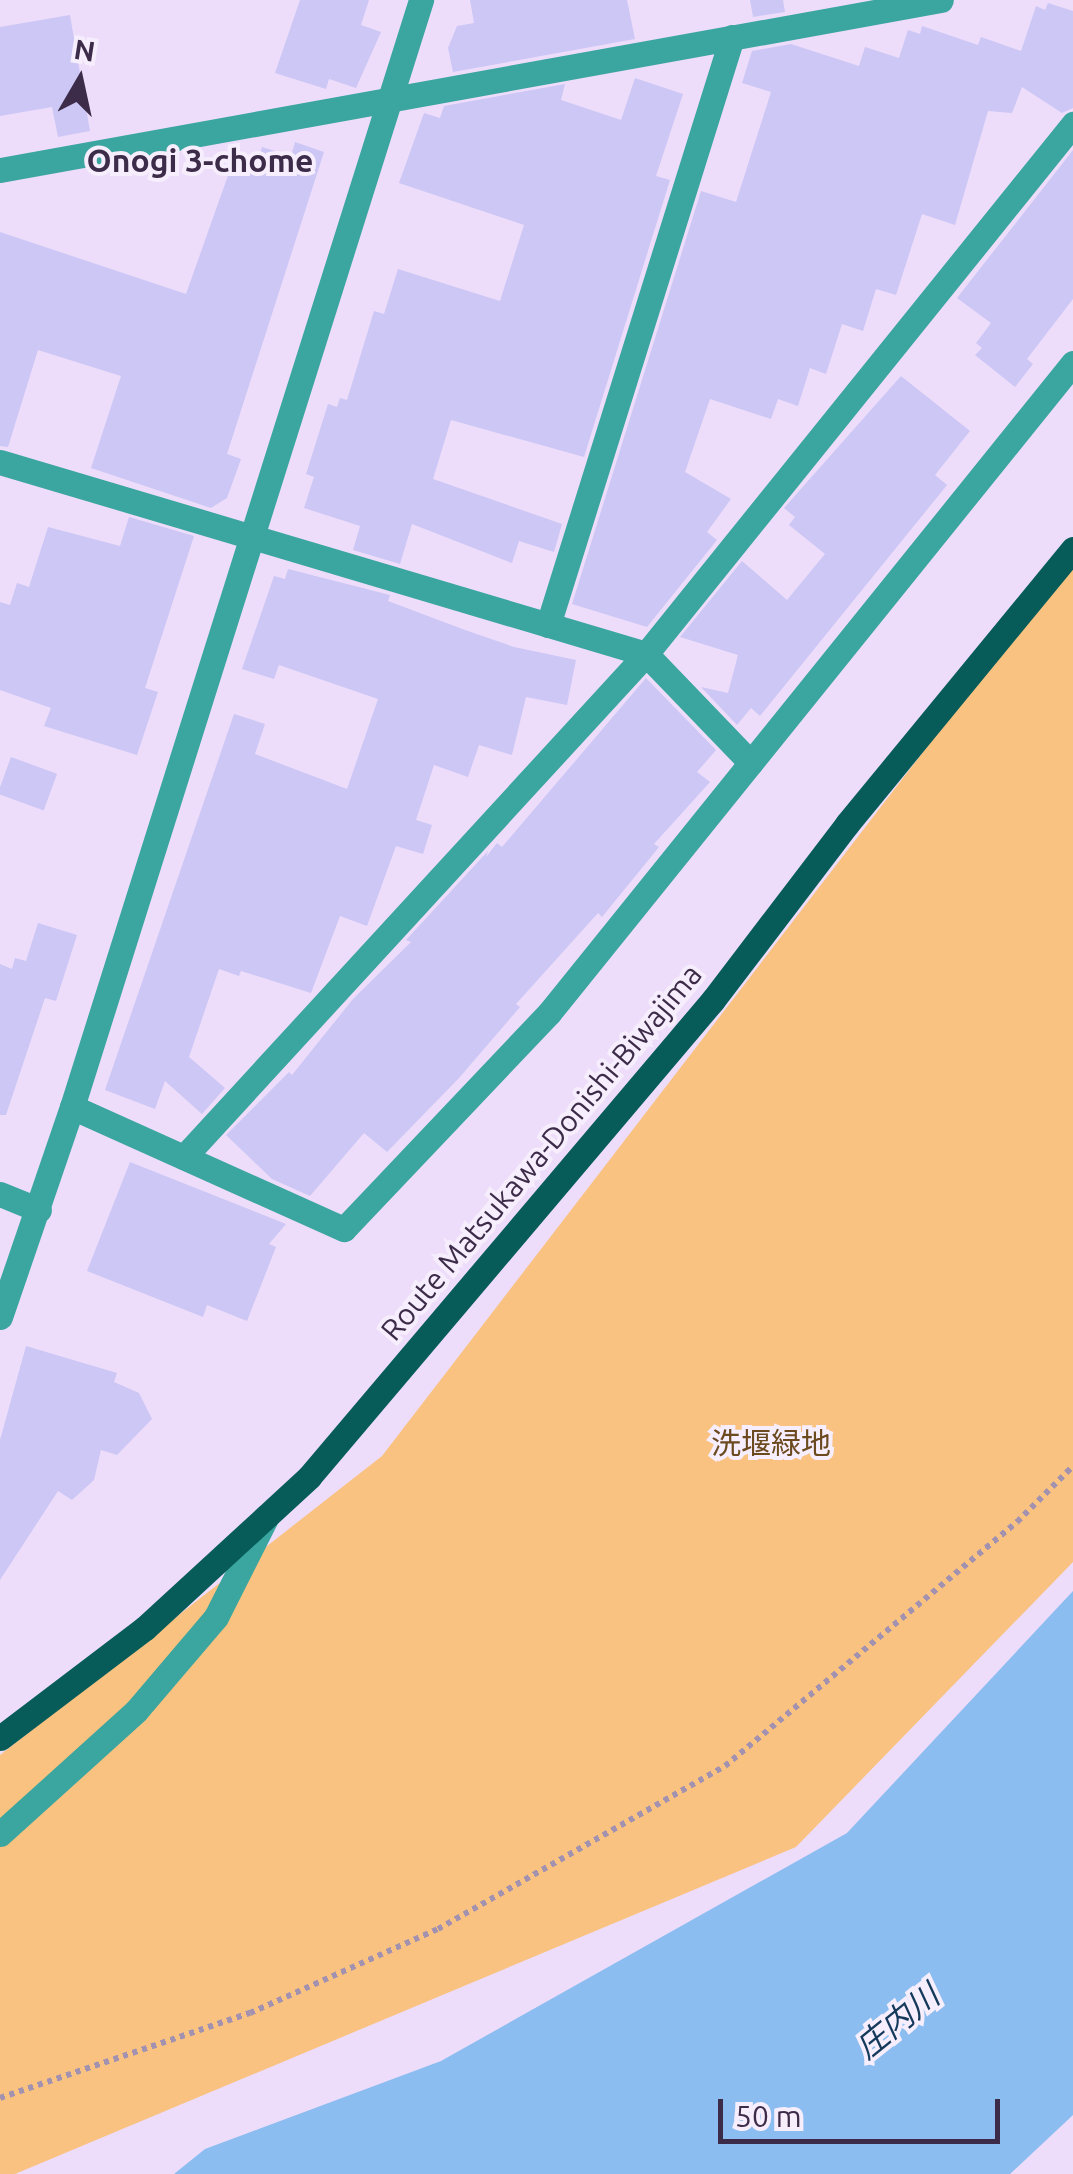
<!DOCTYPE html>
<html>
<head>
<meta charset="utf-8">
<style>
  body { margin:0 }
  #map { position:relative; width:1073px; height:2174px; overflow:hidden; background:#edddfa; font-family:Ubuntu,"Noto Sans JP",sans-serif }
  div>[style] { position:absolute }
  [style*='--x'] { left:calc(var(--x)*1px); top:calc(var(--y)*1px); width:calc(var(--w)*1px); rotate:calc(var(--a)*1deg) }
  .green>* { inset:0; background:#f9c281 }
  .water>* { inset:0; background:#8bbdf1 }
  .building>* { inset:0; background:#ccc7f5; transform-origin:0 0 }
  .path>* { height:6px; margin-top:-3px; transform-origin:0; background:repeating-linear-gradient(90deg,#a292af 0 5px,transparent 0 10px) }
  .minor>* { height:25px; margin:-12.5px; padding:0 12.5px; transform-origin:12.5px; border-radius:12.5px; background:#3ba59f }
  .major>* { height:25px; margin:-12.5px; padding:0 12.5px; transform-origin:12.5px; border-radius:12.5px; background:#075c59 }
  span { translate:-50% -50%; white-space:nowrap; text-align:center; line-height:1.15; -webkit-text-stroke:8px #f6eefc; paint-order:stroke }
  .street-label { font-size:30px; color:#3d2c49 }
  .park-label { font-size:30px; color:#6c4a20 }
  .neighbourhood-label { font-size:32px; color:#3d2c49; font-weight:700 }
  .water-label { font-size:32px; color:#15395b; font-style:italic }
  .north { position:absolute; left:30px; top:30px; width:100px; height:100px; -webkit-text-stroke:8px #f6eefc; paint-order:stroke; rotate:9deg; font-size:28px; font-weight:700; line-height:40px; text-align:center; color:#3d2c49 }
  .north::after { content:''; display:block; margin:auto; width:35px; height:45px; background:#3d2c49; clip-path:polygon(50% 0,100% 100%,50% 72%,0 100%) }
  .scale { position:absolute; left:718px; top:2099px; width:282px; height:45px; box-sizing:border-box; border:5px solid #3d2c49; border-top:0; padding-left:12px; font-size:30px; line-height:35px; white-space:nowrap; color:#3d2c49; -webkit-text-stroke:8px #f6eefc; paint-order:stroke }
</style>
</head>
<body>
<div id="map">
  <div class="green">
    <i style="clip-path:polygon(1073px 564px,1073px 1562px,796px 1847px,15px 2174px,0 2174px,0 1755px,382px 1456px,1016px 631px)"></i>
  </div>
  <div class="water">
    <i style="clip-path:polygon(1073px 1591px,1073px 2115px,1010px 2174px,174px 2174px,205px 2149px,441px 2061px,847px 1833px)"></i>
  </div>
  <div class="building">
    <i style="clip-path:polygon(300px 0,369px 0,361px 25px,381px 32px,356px 88px,329px 79px,326px 89px,275px 73px)"></i>
    <i style="clip-path:polygon(470px 0,627px 0,635px 39px,453px 72px,448px 48px,457px 26px,474px 23px)"></i>
    <i style="clip-path:polygon(750px 0,783px 0,785px 12px,753px 17px)"></i>
    <i style="clip-path:polygon(1048px 3px,1073px 11px,1073px 108px,1062px 113px,1022px 87px,1012px 113px,988px 111px,955px 225px,922px 214px,896px 295px,876px 289px,863px 331px,842px 324px,826px 374px,810px 368px,798px 406px,778px 399px,771px 419px,710px 399px,685px 472px,731px 499px,707px 532px,717px 540px,647px 627px,572px 604px,701px 191px,736px 202px,771px 92px,742px 83px,752px 51px,791px 44px,859px 66px,865px 47px,899px 58px,908px 30px,920px 34px,922px 26px,978px 45px,981px 37px,1021px 51px,1036px 6px,1045px 10px)"></i>
    <i style="clip-path:polygon(70px 15px,90px 131px,58px 137px,52px 107px,0 116px,0 27px)"></i>
    <i style="clip-path:polygon(635px 78px,683px 94px,656px 176px,670px 180px,584px 457px,451px 420px,433px 479px,562px 524px,554px 552px,519px 541px,512px 563px,412px 524px,400px 564px,353px 550px,360px 526px,304px 508px,314px 477px,306px 474px,328px 404px,337px 407px,340px 398px,347px 400px,374px 311px,384px 314px,398px 269px,500px 301px,524px 225px,399px 183px,424px 113px,440px 118px,444px 106px,565px 84px,561px 100px,621px 120px)"></i>
    <i style="clip-path:polygon(295px 142px,324px 152px,227px 454px,241px 459px,227px 498px,211px 508px,91px 468px,121px 376px,38px 350px,8px 447px,0 446px,0 232px,186px 294px,231px 167px,254px 174px,262px 147px,291px 156px)"></i>
    <i style="clip-path:polygon(1073px 150px,1073px 299px,1027px 359px,1033px 364px,1015px 387px,975px 355px,982px 348px,976px 343px,991px 323px,957px 298px)"></i>
    <i style="clip-path:polygon(901px 376px,970px 431px,935px 475px,947px 485px,760px 716px,751px 708px,737px 725px,701px 687px,728px 693px,738px 655px,680px 637px,742px 561px,787px 600px,825px 554px,789px 525px,795px 517px,784px 508px)"></i>
    <i style="clip-path:polygon(129px 517px,194px 536px,145px 688px,158px 692px,137px 755px,44px 726px,51px 708px,0 690px,0 602px,10px 605px,17px 583px,29px 587px,48px 527px,120px 546px)"></i>
    <i style="clip-path:polygon(288px 569px,390px 595px,388px 601px,465px 630px,514px 647px,576px 660px,567px 705px,526px 697px,512px 755px,479px 745px,468px 777px,434px 765px,416px 820px,432px 825px,423px 854px,396px 846px,367px 926px,340px 916px,311px 993px,241px 971px,239px 976px,219px 969px,189px 1057px,225px 1088px,202px 1114px,165px 1081px,155px 1109px,105px 1090px,234px 714px,265px 724px,255px 754px,347px 789px,378px 699px,279px 665px,274px 679px,242px 669px,274px 576px,285px 579px)"></i>
    <i style="clip-path:polygon(646px 678px,716px 750px,697px 772px,710px 782px,654px 844px,659px 847px,602px 917px,598px 913px,516px 1004px,520px 1007px,459px 1078px,387px 1152px,364px 1133px,310px 1196px,272px 1179px,226px 1135px,289px 1072px,292px 1075px,353px 999px,411px 942px,406px 940px,488px 851px,486px 857px,497px 843px,502px 847px)"></i>
    <i style="left:11px;top:757px;width:49px;height:39px;rotate:20deg"></i>
    <i style="clip-path:polygon(38px 923px,77px 935px,56px 1001px,45px 998px,6px 1115px,0 1115px,0 964px,12px 969px,15px 958px,26px 961px)"></i>
    <i style="clip-path:polygon(130px 1162px,286px 1224px,269px 1244px,276px 1247px,247px 1321px,207px 1305px,203px 1317px,87px 1271px)"></i>
    <i style="clip-path:polygon(26px 1346px,117px 1373px,114px 1382px,139px 1393px,152px 1419px,117px 1455px,101px 1450px,94px 1480px,72px 1500px,58px 1491px,0 1580px,0 1440px)"></i>
  </div>
  <div class="path">
    <i style="--x:0;--y:2098;--w:264;--a:-18.8"></i>
    <i style="--x:250;--y:2013;--w:206;--a:-24.1"></i>
    <i style="--x:438;--y:1929;--w:330;--a:-29.6"></i>
    <i style="--x:725;--y:1766;--w:381;--a:-39.9"></i>
    <i style="--x:1017;--y:1522;--w:79;--a:-45"></i>
  </div>
  <div class="minor">
    <i style="--x:0;--y:170;--w:956;--a:-10.24"></i>
    <i style="--x:0;--y:462;--w:674;--a:16.55"></i>
    <i style="--x:646;--y:654;--w:151;--a:46.1"></i>
    <i style="--x:548;--y:625;--w:616;--a:-72.62"></i>
    <i style="--x:72;--y:1107;--w:298;--a:24.2"></i>
    <i style="--x:344;--y:1229;--w:298;--a:-46.5"></i>
    <i style="--x:549;--y:1013;--w:835;--a:-51.13"></i>
    <i style="--x:184;--y:1157;--w:683;--a:-47.43"></i>
    <i style="--x:646;--y:654;--w:681;--a:-51.14"></i>
    <i style="--x:0;--y:1194;--w:42;--a:22.3"></i>
    <i style="--x:0;--y:1317;--w:222;--a:-71.1"></i>
    <i style="--x:72;--y:1107;--w:1161;--a:-72.5"></i>
    <i style="--x:0;--y:1834;--w:183;--a:-42.1"></i>
    <i style="--x:136;--y:1711;--w:123;--a:-49.6"></i>
    <i style="--x:216;--y:1617;--w:113;--a:-63.2"></i>
  </div>
  <div class="major">
    <i style="--x:0;--y:1738;--w:182;--a:-37.2"></i>
    <i style="--x:145;--y:1628;--w:223;--a:-42.6"></i>
    <i style="--x:309;--y:1477;--w:625;--a:-49.74"></i>
    <i style="--x:713;--y:1000;--w:221;--a:-52.7"></i>
    <i style="--x:847;--y:824;--w:356;--a:-50.6"></i>
  </div>
  <div class="street-label">
    <span style="left:541px;top:1152px;rotate:-50deg">Route Matsukawa-Donishi-Biwajima</span>
  </div>
  <div class="park-label">
    <span style="left:771px;top:1443px">洗堰緑地</span>
  </div>
  <div class="neighbourhood-label">
    <span style="left:200px;top:160px">Onogi 3-chome</span>
  </div>
  <div class="water-label">
    <span style="left:897px;top:2021px;rotate:-39deg">庄内川</span>
  </div>
  <div class="north">N</div>
  <div class="scale">50 m</div>
</div>
</body>
</html>
